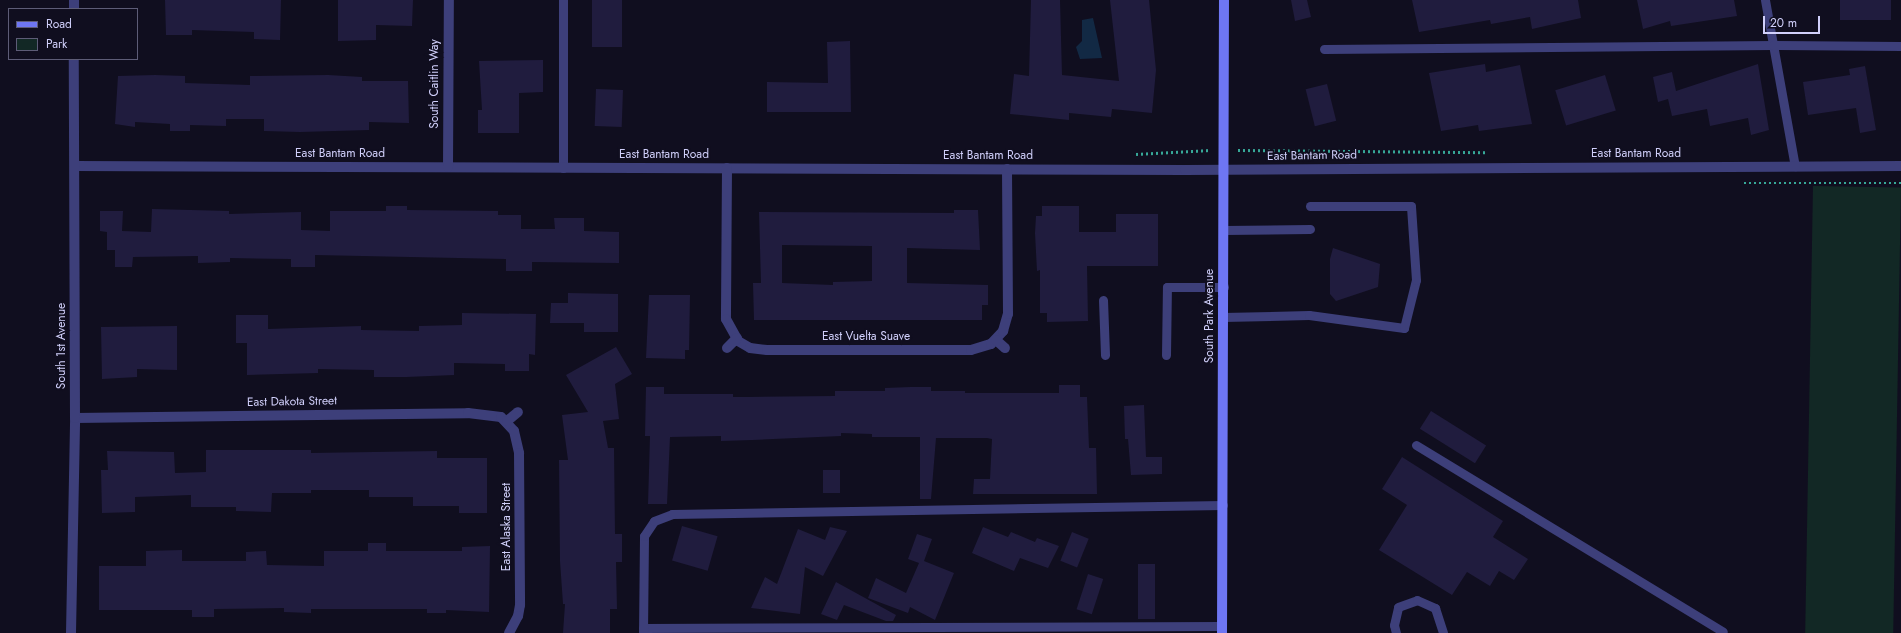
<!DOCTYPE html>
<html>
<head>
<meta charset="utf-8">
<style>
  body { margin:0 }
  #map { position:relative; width:1901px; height:633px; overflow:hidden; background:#100e1f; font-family:Jost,sans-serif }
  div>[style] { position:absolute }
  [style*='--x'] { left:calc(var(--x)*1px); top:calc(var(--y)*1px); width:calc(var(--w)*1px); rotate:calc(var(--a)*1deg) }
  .green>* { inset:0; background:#122825; transform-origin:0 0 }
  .water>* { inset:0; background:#122944 }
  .building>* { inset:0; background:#201c3e; transform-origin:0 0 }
  .path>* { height:2.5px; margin-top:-1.25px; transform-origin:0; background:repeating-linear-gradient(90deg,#37a898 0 2px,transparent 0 5px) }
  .lane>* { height:9px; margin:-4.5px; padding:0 4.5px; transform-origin:4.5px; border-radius:4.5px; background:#3d3f7a }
  .street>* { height:10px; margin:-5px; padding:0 5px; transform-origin:5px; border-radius:5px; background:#3d3f7a }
  .secondary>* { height:10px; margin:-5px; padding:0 5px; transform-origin:5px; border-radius:5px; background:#6e76f3 }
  span { translate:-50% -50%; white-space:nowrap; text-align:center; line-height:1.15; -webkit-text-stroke:4px #100e1f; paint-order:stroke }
  .street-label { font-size:12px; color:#d1d0fb }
  .legend { position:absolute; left:8px; top:8px; width:130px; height:52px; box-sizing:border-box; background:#100e1f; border:1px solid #5d5c77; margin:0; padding:5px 7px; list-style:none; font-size:12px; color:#d1d0fb }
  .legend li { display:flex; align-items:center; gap:8px; height:20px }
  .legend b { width:20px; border:1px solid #5d5c77 }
  .scale { position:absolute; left:1763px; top:16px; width:57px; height:18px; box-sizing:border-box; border:2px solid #d1d0fb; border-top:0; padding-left:5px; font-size:12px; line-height:14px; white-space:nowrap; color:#d1d0fb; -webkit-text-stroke:3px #100e1f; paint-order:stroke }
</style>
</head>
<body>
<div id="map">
  <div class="green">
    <i style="left:1813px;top:186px;width:88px;height:447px;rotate:1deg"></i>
  </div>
  <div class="water">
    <i style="clip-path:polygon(1093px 18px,1102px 58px,1080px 59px,1076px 47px,1082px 41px,1082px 20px)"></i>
  </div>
  <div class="building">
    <i style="clip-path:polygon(165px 0,281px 0,280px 40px,254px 39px,254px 32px,192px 30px,192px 35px,166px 35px)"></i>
    <i style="clip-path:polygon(338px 0,413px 0,412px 26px,376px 25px,376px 40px,338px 41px)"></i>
    <i style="left:592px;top:0;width:30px;height:47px"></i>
    <i style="clip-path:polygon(1031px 0,1060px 0,1062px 75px,1119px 81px,1110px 0,1149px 0,1156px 70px,1152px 113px,1112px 109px,1111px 117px,1069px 113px,1069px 120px,1010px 114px,1014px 74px,1029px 76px)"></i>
    <i style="clip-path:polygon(1291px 0,1307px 0,1311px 17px,1295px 21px)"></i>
    <i style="clip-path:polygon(1412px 0,1578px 0,1581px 18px,1532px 29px,1530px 17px,1491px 24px,1490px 20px,1419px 32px)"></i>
    <i style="clip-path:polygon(1637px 0,1734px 0,1737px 16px,1671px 26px,1670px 21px,1643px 29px)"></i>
    <i style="left:1840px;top:0;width:51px;height:20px"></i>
    <i style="clip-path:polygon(850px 41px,851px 112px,767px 112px,767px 82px,828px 83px,827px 42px)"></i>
    <i style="clip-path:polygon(543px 60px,543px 92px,519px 93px,519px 133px,478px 133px,478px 110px,482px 110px,479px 61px)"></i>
    <i style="clip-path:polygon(1485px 64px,1486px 72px,1520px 65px,1532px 124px,1479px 131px,1478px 125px,1441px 131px,1429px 73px)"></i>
    <i style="clip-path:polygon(1758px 64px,1769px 130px,1751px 135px,1748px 118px,1710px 126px,1707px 109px,1672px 116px,1668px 99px,1658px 102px,1653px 77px,1672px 72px,1676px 91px)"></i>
    <i style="clip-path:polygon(1865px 66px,1876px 130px,1860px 133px,1856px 108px,1808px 115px,1803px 82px,1850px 75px,1849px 69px)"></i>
    <i style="clip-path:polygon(155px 75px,185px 76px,185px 83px,250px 85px,250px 76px,328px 75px,362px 77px,362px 81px,408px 81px,409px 123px,369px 122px,369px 130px,300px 132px,264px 131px,264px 119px,226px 119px,226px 126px,190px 125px,190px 131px,170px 131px,170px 124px,135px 122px,135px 127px,115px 124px,118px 76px)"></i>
    <i style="left:1605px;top:75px;width:37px;height:52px;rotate:73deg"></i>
    <i style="left:1327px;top:84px;width:38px;height:22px;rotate:76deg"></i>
    <i style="left:596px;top:89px;width:27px;height:37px;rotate:2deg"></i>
    <i style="clip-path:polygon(386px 206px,407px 206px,407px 210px,498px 211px,498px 215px,521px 215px,521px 229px,555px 229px,554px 218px,584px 218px,584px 231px,619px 232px,619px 263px,532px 262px,532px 271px,506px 271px,506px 259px,315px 255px,315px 267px,291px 267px,291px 259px,230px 258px,230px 262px,198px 263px,198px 256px,133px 257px,132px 267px,115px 267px,115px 250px,107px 250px,107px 232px,100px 231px,100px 211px,123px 211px,122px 231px,151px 232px,152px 209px,229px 211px,229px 214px,301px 212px,301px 230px,330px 231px,330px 211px,386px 211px)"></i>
    <i style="clip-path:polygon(1042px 206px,1079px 206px,1079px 232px,1116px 232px,1116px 214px,1158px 214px,1158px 266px,1087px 266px,1088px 321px,1047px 322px,1047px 313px,1040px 313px,1040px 270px,1037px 271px,1035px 233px,1036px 216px,1042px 216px)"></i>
    <i style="clip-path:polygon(evenodd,954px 210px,978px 210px,980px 250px,907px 248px,907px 283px,988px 285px,988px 305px,982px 305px,982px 320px,754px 320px,753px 283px,761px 283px,759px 212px,954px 213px,954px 210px,782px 245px,872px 246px,872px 281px,833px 282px,833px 285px,782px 283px,782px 245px)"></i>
    <i style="clip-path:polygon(1333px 248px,1380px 264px,1378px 287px,1336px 301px,1330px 294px,1330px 259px)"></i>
    <i style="clip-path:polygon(568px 293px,618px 294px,618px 332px,584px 332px,584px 323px,550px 323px,551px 303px,568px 303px)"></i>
    <i style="clip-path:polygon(649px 295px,690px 295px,689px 350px,685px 350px,685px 359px,646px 358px)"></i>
    <i style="clip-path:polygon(462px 313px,536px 314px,535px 355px,529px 354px,529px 371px,505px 371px,505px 364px,454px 363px,454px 375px,406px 377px,374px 377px,374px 370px,318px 369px,318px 373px,247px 375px,247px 343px,236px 343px,236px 315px,268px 315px,268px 329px,361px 326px,361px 330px,419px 331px,419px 326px,462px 325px)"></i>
    <i style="clip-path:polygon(177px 326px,177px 370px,137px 369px,137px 377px,102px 379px,101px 327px)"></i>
    <i style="clip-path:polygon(616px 347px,632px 374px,615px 384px,619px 419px,603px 421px,608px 448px,614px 448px,615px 534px,622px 534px,622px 562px,616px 562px,617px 609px,610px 609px,610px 633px,563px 633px,565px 604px,563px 604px,560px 561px,559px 460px,568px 460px,562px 415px,588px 412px,566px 375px)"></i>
    <i style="clip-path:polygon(1059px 385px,1080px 385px,1080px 397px,1087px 397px,1089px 448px,1096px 448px,1097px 494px,973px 494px,974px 479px,990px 479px,992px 439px,987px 438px,936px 438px,931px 499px,920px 499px,920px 437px,872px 437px,872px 434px,841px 433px,841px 436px,752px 440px,721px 441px,721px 436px,670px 437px,667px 504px,648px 504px,650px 436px,645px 436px,646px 387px,664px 387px,664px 394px,733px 394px,733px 397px,747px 397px,835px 396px,835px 391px,885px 391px,885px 388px,911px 387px,931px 387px,931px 391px,965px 391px,965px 393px,1059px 393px)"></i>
    <i style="clip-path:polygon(1144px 405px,1146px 457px,1162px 457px,1162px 474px,1131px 475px,1128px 439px,1125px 439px,1124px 406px)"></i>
    <i style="left:1431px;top:411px;width:65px;height:21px;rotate:32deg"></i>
    <i style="clip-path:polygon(206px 450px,311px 450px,311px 453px,437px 451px,437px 458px,487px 458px,487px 513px,459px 513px,459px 506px,413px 506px,413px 497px,369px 497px,369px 490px,311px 490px,311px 493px,272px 493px,271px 512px,236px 511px,236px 507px,191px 507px,191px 495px,135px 497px,135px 512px,102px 513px,101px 470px,108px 470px,107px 451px,174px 452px,175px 473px,206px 472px)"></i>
    <i style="clip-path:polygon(1402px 457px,1503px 521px,1493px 537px,1528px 559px,1514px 580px,1499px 571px,1490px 586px,1467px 572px,1452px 595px,1379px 550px,1407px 505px,1382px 489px)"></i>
    <i style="left:823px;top:470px;width:17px;height:23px"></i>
    <i style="left:682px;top:526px;width:37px;height:36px;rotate:16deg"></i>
    <i style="clip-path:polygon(830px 527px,847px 531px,823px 576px,805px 567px,800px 614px,751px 608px,765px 577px,777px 584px,798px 529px,825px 540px)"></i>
    <i style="clip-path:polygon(983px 527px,1008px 537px,1011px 532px,1035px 542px,1037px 538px,1059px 546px,1048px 568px,1020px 558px,1014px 571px,972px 553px)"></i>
    <i style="left:1072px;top:532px;width:18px;height:31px;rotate:22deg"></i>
    <i style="clip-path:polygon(917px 534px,932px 539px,924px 561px,954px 573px,935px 620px,910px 607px,908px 613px,868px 598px,876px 578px,906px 593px,919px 563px,908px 559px)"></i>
    <i style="clip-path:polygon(368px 543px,386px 543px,386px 551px,462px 551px,462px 547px,490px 546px,489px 612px,446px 610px,446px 613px,427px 613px,427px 609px,311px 609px,311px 613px,284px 612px,284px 608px,214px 609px,214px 617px,192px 617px,192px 610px,99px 610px,99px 566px,146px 566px,146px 551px,182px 550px,182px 561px,246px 561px,246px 552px,266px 551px,267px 565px,324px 566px,324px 551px,368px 551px)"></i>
    <i style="left:1138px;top:564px;width:17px;height:55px"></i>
    <i style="left:1088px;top:574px;width:16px;height:37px;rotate:18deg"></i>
    <i style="clip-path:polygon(836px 582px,896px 615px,893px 621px,886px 621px,844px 605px,837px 620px,821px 614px)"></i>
  </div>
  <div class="path">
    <i style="--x:1238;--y:150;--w:249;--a:0.5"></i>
    <i style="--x:1136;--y:154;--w:75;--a:-3.1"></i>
    <i style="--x:1744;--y:183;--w:157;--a:0"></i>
  </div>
  <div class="lane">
    <i style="--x:1765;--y:0;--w:169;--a:79.8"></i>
    <i style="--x:1324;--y:49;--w:449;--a:-0.5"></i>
    <i style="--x:1773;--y:45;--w:128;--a:0.4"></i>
    <i style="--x:563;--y:168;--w:168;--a:-90"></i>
    <i style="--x:1224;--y:230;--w:86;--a:-0.7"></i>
    <i style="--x:1103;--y:300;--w:55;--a:87.9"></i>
    <i style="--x:1223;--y:317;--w:86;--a:-1.3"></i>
    <i style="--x:1309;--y:315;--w:96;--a:7.8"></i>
    <i style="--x:1404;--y:328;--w:49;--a:-76"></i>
    <i style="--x:1416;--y:280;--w:74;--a:-93.9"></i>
    <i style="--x:1411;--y:206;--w:101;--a:180"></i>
    <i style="--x:1166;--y:355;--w:68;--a:-89.2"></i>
    <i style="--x:1167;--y:287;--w:57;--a:0"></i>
    <i style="--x:1416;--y:445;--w:359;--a:31.3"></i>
    <i style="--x:643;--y:628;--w:579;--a:-0.2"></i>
    <i style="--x:643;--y:633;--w:97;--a:-89.4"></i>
    <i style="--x:644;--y:536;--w:18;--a:-56"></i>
    <i style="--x:654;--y:521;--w:19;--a:-21"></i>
    <i style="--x:672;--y:514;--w:551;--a:-0.94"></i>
    <i style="--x:1396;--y:633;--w:8;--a:-104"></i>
    <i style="--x:1394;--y:625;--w:18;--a:-77"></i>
    <i style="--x:1398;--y:607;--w:20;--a:-20"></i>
    <i style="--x:1417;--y:600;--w:20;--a:24"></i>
    <i style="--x:1435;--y:608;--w:26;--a:72"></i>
  </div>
  <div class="street">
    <i style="--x:74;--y:0;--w:9;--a:90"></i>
    <i style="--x:75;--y:166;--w:1110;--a:0.21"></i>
    <i style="--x:1185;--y:170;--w:716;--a:-0.32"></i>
    <i style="--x:448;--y:167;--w:167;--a:-89.7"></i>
    <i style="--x:727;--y:168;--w:151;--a:90.4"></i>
    <i style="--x:726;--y:319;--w:25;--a:61"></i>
    <i style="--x:738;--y:341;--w:14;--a:30"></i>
    <i style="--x:750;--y:348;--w:17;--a:7"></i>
    <i style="--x:767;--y:350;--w:204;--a:0"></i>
    <i style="--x:971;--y:350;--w:21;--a:-17"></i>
    <i style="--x:991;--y:344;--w:18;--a:-47"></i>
    <i style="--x:1003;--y:331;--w:18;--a:-74"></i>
    <i style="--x:1008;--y:314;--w:145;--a:-90.4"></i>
    <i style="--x:996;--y:340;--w:12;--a:42"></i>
    <i style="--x:727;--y:348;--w:14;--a:-45"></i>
    <i style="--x:75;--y:418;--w:393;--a:-0.7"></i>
    <i style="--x:468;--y:413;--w:33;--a:7"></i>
    <i style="--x:501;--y:417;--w:19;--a:47"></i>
    <i style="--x:514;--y:431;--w:23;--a:77"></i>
    <i style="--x:519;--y:453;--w:152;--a:89.6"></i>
    <i style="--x:520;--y:605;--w:11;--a:100"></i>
    <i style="--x:518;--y:616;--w:19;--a:118"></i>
    <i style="--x:507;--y:421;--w:14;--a:-39"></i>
    <i style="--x:71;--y:633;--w:215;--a:-88.9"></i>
    <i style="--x:75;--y:418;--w:359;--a:-90.2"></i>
  </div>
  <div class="secondary">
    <i style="--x:1222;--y:633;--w:633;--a:-89.82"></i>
  </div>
  <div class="street-label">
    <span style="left:435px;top:84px;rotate:-90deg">South Caitlin Way</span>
    <span style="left:340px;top:154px">East Bantam Road</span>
    <span style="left:1636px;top:154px">East Bantam Road</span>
    <span style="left:664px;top:155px">East Bantam Road</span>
    <span style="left:988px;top:156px">East Bantam Road</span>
    <span style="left:1312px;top:156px;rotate:-1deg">East Bantam Road</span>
    <span style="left:1210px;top:316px;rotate:-90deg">South Park Avenue</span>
    <span style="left:866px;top:337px">East Vuelta Suave</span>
    <span style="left:62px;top:346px;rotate:-90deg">South 1st Avenue</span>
    <span style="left:292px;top:402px;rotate:-1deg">East Dakota Street</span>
    <span style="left:507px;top:527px;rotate:-90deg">East Alaska Street</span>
  </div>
  <ul class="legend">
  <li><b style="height:5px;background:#6e76f3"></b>Road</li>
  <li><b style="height:11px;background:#122825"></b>Park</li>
  </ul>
  <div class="scale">20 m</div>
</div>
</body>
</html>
